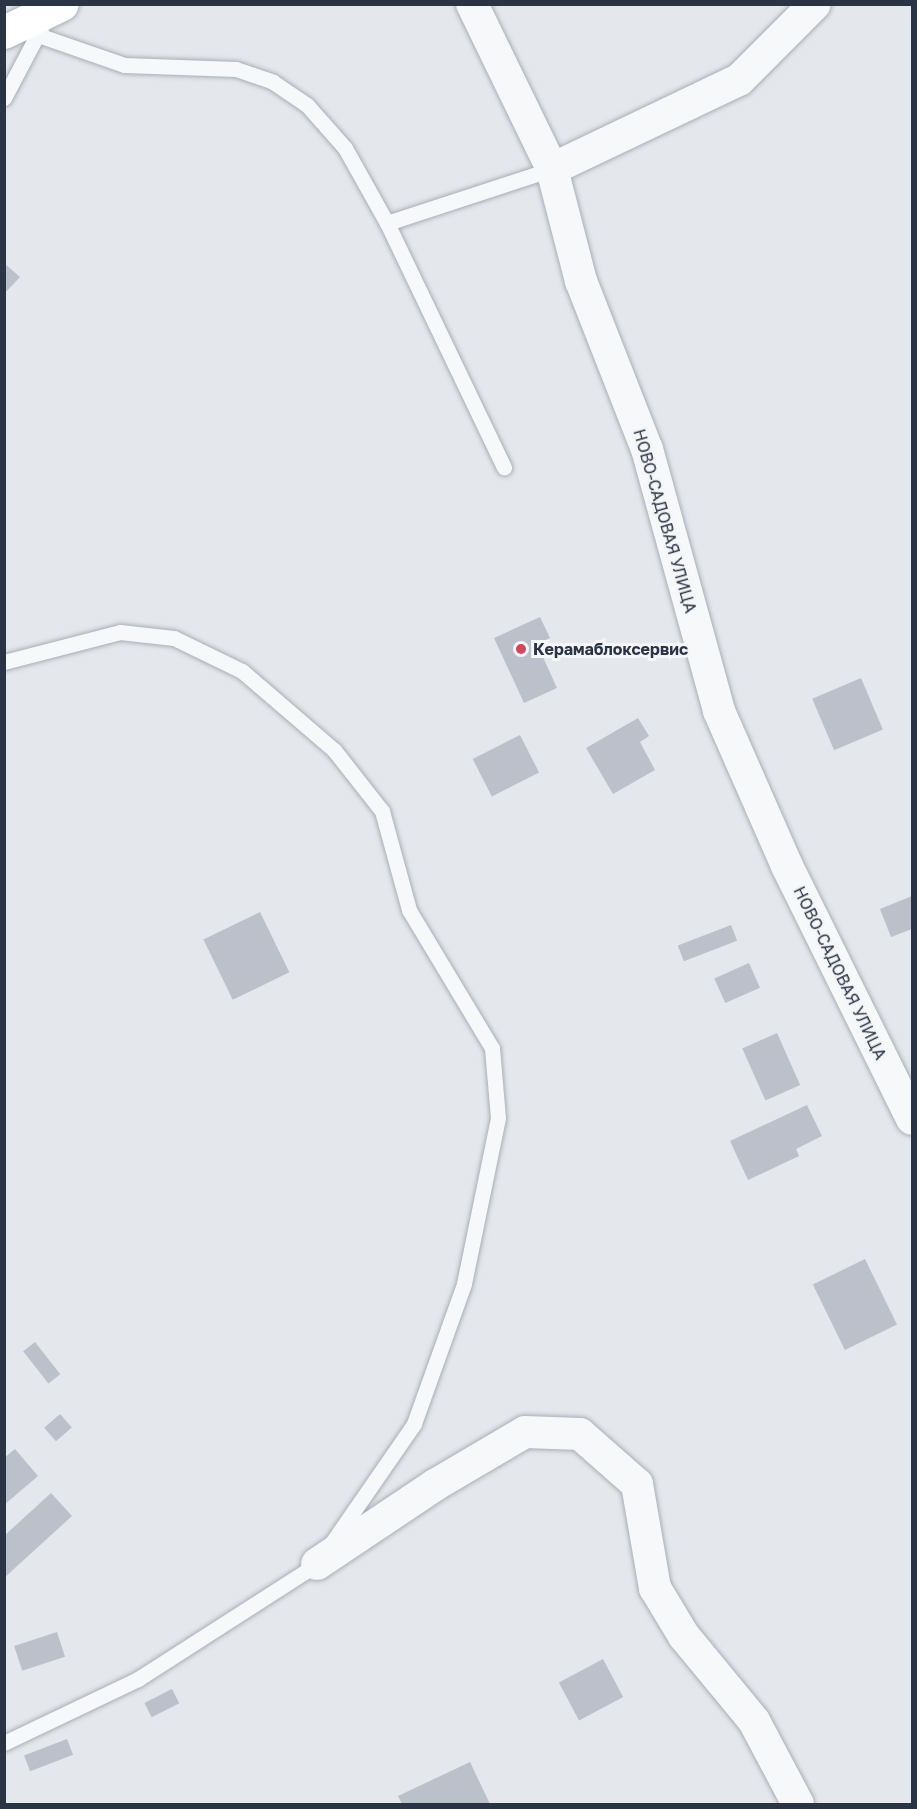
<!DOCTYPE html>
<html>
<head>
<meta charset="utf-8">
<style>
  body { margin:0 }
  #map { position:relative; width:917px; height:1809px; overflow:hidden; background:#e4e7ec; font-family:"Golos Text",sans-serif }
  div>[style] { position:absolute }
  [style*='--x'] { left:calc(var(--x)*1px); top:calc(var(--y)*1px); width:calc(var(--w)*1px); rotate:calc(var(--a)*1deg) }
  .building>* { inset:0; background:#bbc0ca; transform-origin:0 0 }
  .roads { filter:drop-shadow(0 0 2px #a9aeb7) drop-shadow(0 0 2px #a9aeb7) }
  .lane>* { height:15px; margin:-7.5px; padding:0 7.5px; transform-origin:7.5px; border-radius:7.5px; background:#f7f8fa }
  .street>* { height:32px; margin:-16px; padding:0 16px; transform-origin:16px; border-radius:16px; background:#f7f8fa }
  .primary>* { height:33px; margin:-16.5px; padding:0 16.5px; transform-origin:16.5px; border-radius:16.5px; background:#fff }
  .dots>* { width:16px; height:16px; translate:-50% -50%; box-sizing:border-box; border:3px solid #f4f6f9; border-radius:50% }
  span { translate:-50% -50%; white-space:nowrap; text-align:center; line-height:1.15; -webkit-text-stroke:6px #f4f6f9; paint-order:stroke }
  .street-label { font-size:16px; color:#2b3445 }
  .poi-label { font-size:16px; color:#2b3445; font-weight:700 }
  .left { translate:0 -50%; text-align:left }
  .frame { position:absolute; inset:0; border:6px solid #2b3445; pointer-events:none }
</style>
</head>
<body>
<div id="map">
  <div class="building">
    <i style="clip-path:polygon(4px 263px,20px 277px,4px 294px)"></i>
    <i style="clip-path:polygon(540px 617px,550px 638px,537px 644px,557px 688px,524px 703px,494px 638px)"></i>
    <i style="left:861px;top:678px;width:56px;height:53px;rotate:67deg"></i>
    <i style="clip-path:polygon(638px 718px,649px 736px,640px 742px,655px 770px,613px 794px,586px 748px)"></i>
    <i style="left:520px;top:735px;width:42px;height:53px;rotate:63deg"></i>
    <i style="clip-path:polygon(912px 896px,912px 929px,891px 937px,880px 909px)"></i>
    <i style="left:260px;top:912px;width:67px;height:63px;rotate:64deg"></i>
    <i style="left:731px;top:925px;width:17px;height:57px;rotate:69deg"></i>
    <i style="left:749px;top:963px;width:27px;height:38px;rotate:66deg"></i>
    <i style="left:777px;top:1033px;width:57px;height:38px;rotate:66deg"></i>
    <i style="clip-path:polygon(807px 1105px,822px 1136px,796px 1149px,799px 1156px,748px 1180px,730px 1141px)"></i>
    <i style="left:865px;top:1259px;width:73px;height:58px;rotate:64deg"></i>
    <i style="left:35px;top:1342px;width:41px;height:15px;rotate:52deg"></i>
    <i style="left:60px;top:1414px;width:18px;height:21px;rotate:49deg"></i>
    <i style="clip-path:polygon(15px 1449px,38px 1476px,4px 1505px,4px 1458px)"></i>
    <i style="clip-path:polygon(51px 1493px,72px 1516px,4px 1578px,4px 1536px)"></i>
    <i style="left:57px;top:1632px;width:26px;height:45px;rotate:72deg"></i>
    <i style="left:603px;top:1659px;width:43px;height:50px;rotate:62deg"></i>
    <i style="left:172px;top:1689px;width:16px;height:31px;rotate:63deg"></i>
    <i style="left:67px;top:1739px;width:17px;height:46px;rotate:69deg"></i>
    <i style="clip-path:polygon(470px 1762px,490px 1804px,402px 1804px,398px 1796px)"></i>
  </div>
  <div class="roads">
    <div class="lane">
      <i style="--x:38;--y:35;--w:91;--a:19.2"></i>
      <i style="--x:124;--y:65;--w:112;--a:2"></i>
      <i style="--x:236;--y:69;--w:39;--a:19"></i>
      <i style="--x:273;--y:82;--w:41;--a:34.1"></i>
      <i style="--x:307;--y:105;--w:57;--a:48.5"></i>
      <i style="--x:345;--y:148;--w:86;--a:60.8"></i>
      <i style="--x:387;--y:223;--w:271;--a:64.4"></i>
      <i style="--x:4;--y:98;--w:81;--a:-62.2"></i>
      <i style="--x:387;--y:223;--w:174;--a:-18.1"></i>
      <i style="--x:4;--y:662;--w:120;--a:-14.5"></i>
      <i style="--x:120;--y:632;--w:54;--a:6.3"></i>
      <i style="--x:174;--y:638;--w:76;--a:25.9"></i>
      <i style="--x:242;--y:671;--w:121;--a:40.7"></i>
      <i style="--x:334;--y:750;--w:78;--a:51.8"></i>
      <i style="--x:382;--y:811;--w:103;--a:74.7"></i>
      <i style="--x:409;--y:910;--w:161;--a:59"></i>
      <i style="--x:492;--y:1048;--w:70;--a:85.1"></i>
      <i style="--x:498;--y:1118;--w:169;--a:101.6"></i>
      <i style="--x:464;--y:1284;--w:149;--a:109.7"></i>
      <i style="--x:414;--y:1424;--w:170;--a:124.7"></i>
      <i style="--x:317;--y:1564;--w:213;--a:147.3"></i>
      <i style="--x:138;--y:1679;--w:148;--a:154.5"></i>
    </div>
    <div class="street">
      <i style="--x:472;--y:4;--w:183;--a:64.1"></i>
      <i style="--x:552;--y:169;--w:116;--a:75.5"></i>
      <i style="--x:581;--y:281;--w:180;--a:68.6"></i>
      <i style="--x:647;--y:449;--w:272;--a:74.6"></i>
      <i style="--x:719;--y:711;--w:169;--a:66.3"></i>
      <i style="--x:787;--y:866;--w:282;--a:63.7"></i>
      <i style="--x:552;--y:169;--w:207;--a:-25.5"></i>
      <i style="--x:739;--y:80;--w:107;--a:-45"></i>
      <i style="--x:317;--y:1564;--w:142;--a:-33.8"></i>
      <i style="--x:435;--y:1485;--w:104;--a:-30.5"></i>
      <i style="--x:525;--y:1432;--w:55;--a:2.1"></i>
      <i style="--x:580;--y:1434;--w:76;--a:41.3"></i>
      <i style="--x:637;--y:1484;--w:106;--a:80.2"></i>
      <i style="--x:655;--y:1588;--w:56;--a:58.9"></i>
      <i style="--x:684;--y:1636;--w:110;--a:50.5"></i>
      <i style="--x:754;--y:1721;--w:94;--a:62.1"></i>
    </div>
    <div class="primary">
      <i style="--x:4;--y:32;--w:64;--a:-25.8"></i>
    </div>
  </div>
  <div class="dots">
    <i style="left:521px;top:649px;background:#d1495b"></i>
  </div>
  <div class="street-label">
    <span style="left:665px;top:521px;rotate:74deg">НОВО-САДОВАЯ УЛИЦА</span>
    <span style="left:840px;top:973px;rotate:64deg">НОВО-САДОВАЯ УЛИЦА</span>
  </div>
  <div class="poi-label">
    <span class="left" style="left:533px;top:649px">Керамаблоксервис</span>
  </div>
  <div class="frame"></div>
</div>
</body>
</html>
